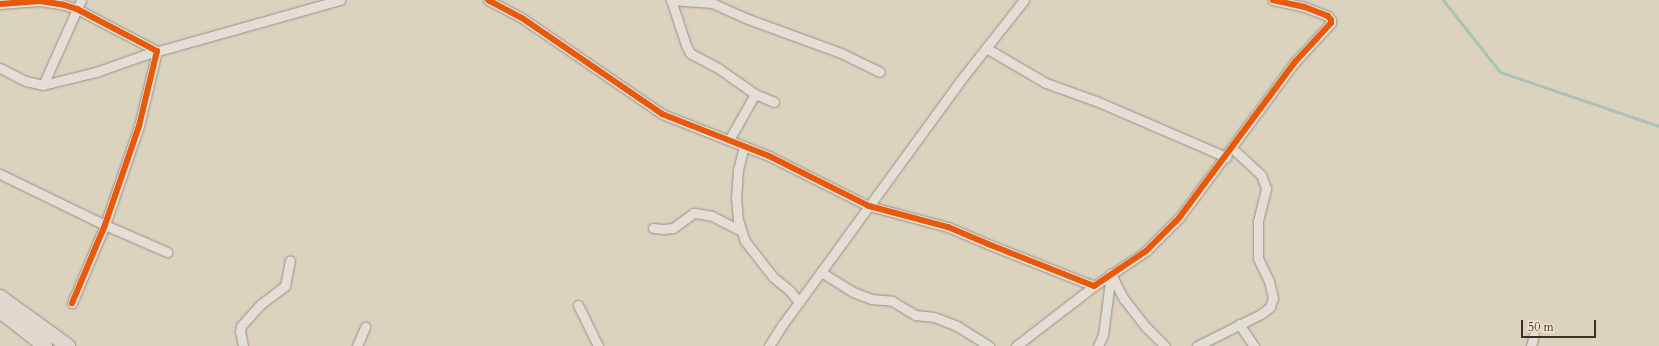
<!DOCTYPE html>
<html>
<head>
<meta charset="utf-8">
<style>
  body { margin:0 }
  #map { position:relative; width:1659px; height:346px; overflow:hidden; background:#dcd3bf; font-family:Cardo,serif }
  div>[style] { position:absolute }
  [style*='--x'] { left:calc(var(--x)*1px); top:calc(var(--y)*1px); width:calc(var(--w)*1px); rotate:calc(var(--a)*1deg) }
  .stream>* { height:3px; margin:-1.5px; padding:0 1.5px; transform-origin:1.5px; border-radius:1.5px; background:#acc2b2 }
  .roads { filter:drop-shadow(0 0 1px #979085) drop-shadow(0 0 1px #979085) }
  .minor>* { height:9px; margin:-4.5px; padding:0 4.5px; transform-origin:4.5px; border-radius:4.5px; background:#e4dfd5 }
  .primary>* { height:14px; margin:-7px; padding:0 7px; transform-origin:7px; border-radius:7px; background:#dfd9ce }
  .cycleway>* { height:6px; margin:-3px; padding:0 3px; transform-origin:3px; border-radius:3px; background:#e8590c }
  span { translate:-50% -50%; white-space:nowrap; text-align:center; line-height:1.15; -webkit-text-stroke:3px #f0e5ce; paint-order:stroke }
  .scale { position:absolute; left:1521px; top:320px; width:75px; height:18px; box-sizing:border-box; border:2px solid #3c3029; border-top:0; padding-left:5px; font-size:12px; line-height:14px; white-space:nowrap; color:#3c3029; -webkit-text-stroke:3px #f0e5ce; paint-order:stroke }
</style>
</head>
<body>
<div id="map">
  <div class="stream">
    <i style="--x:1443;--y:0;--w:92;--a:51.6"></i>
    <i style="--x:1500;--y:72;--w:168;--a:18.8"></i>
  </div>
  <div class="roads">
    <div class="minor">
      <i style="--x:488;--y:0;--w:38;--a:28"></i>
      <i style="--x:522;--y:18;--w:170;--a:34.4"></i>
      <i style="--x:662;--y:114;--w:115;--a:21.4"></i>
      <i style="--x:769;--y:156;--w:112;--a:26.6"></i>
      <i style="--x:869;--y:206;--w:82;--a:14.9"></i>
      <i style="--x:948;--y:227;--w:43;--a:23"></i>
      <i style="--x:988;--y:244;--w:114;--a:21.6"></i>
      <i style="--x:1094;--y:286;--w:63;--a:-33.9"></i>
      <i style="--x:1146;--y:251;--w:47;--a:-45"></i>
      <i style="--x:1179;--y:218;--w:194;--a:-53.4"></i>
      <i style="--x:1295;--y:62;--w:53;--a:-47.3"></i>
      <i style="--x:1331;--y:23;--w:3;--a:-90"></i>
      <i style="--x:1331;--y:20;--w:5;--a:-127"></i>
      <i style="--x:1328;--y:16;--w:25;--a:-159"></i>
      <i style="--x:1305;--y:7;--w:33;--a:-168"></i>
      <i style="--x:0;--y:4;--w:40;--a:-4.3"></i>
      <i style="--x:40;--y:1;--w:24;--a:9"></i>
      <i style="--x:64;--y:5;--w:14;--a:17"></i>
      <i style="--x:77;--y:9;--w:90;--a:27.7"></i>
      <i style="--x:157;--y:51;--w:77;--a:103.5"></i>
      <i style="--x:139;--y:126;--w:105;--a:109"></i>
      <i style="--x:105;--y:225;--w:85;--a:112.9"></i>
      <i style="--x:986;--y:48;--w:69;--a:30.3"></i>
      <i style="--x:1046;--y:83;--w:53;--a:19.8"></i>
      <i style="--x:1096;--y:101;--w:142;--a:23.3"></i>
      <i style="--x:0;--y:68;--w:29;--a:27"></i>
      <i style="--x:26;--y:81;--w:17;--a:13"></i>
      <i style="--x:43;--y:85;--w:55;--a:-13.8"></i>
      <i style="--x:96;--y:72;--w:51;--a:-19.5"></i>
      <i style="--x:144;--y:55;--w:204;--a:-15.7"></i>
      <i style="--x:43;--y:85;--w:93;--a:-65.9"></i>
      <i style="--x:774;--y:102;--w:21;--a:-157"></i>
      <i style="--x:755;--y:94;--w:45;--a:-144.9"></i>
      <i style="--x:718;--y:68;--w:32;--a:-152"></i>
      <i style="--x:690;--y:53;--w:9;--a:-117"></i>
      <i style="--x:686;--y:45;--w:47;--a:-108.4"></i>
      <i style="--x:671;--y:0;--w:41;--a:4.2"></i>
      <i style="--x:712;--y:3;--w:39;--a:24"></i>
      <i style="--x:748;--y:19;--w:99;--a:20.1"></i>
      <i style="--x:841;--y:53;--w:43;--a:26"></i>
      <i style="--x:729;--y:140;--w:53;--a:-60.5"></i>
      <i style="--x:744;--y:146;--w:25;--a:104"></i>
      <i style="--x:738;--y:170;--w:27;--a:94"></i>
      <i style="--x:736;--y:197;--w:23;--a:85"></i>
      <i style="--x:738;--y:220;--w:22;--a:72"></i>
      <i style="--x:745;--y:241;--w:46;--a:52.1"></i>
      <i style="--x:773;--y:277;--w:21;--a:39"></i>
      <i style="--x:789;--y:290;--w:16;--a:50"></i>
      <i style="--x:0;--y:174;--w:117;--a:25.9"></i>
      <i style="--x:105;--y:225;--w:68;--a:23.5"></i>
      <i style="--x:653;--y:228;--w:10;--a:6"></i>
      <i style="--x:663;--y:229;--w:10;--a:-6"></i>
      <i style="--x:673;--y:228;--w:26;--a:-36"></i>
      <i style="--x:694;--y:213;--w:18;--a:9"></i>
      <i style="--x:712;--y:216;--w:33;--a:27"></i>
      <i style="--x:821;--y:272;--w:38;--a:32"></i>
      <i style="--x:853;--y:292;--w:19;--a:21"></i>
      <i style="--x:871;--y:299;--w:21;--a:5"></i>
      <i style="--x:892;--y:301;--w:27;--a:31"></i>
      <i style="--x:915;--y:315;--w:19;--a:6"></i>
      <i style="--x:934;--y:317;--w:25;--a:21"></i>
      <i style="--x:957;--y:326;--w:38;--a:32"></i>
      <i style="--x:1111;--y:274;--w:28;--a:63"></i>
      <i style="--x:1124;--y:299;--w:37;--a:52"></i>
      <i style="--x:1147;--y:328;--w:25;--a:45"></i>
      <i style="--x:578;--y:305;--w:46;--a:64"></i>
      <i style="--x:1239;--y:324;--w:27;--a:56"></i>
      <i style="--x:243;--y:346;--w:15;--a:-101"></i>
      <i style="--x:240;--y:331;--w:5;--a:-79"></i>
      <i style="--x:241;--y:326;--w:30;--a:-48"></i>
      <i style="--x:261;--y:304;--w:30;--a:-37"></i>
      <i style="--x:285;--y:286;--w:26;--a:-79"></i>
      <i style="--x:357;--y:346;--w:21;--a:-67"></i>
      <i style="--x:769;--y:346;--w:26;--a:-58"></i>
      <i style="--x:783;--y:324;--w:301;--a:-53.9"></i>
      <i style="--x:960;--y:81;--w:103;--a:-51.7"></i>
      <i style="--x:1016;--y:346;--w:98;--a:-37.6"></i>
      <i style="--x:1098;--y:346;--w:12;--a:-66"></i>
      <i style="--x:1103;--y:335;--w:62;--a:-82.5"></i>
      <i style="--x:1197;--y:346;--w:72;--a:-26.6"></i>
      <i style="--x:1261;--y:314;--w:11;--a:-38"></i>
      <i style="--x:1270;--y:307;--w:9;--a:-72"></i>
      <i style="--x:1273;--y:298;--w:17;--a:-103"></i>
      <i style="--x:1269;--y:281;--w:25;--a:-116"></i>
      <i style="--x:1258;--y:258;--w:37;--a:-90"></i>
      <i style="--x:1258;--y:221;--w:34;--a:-76"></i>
      <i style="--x:1266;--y:188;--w:14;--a:-111"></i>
      <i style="--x:1261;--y:175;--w:40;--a:-137"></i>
      <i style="--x:1531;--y:346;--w:11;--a:-75"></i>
    </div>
    <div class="primary">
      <i style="--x:0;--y:297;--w:84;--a:35.8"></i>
      <i style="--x:0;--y:311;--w:57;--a:37.9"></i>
    </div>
  </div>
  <div class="cycleway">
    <i style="--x:488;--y:0;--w:38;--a:28"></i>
    <i style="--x:522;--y:18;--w:170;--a:34.4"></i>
    <i style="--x:662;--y:114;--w:115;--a:21.4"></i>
    <i style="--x:769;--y:156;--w:112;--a:26.6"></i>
    <i style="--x:869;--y:206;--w:82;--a:14.9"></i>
    <i style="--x:948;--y:227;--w:43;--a:23"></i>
    <i style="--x:988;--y:244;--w:114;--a:21.6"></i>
    <i style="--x:1094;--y:286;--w:63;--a:-33.9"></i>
    <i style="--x:1146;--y:251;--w:47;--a:-45"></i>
    <i style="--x:1179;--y:218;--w:194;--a:-53.4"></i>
    <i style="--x:1295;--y:62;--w:53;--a:-47.3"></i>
    <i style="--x:1331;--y:23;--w:3;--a:-90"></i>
    <i style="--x:1331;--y:20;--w:5;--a:-127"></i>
    <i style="--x:1328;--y:16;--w:25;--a:-159"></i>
    <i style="--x:1305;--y:7;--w:33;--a:-168"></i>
    <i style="--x:0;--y:4;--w:40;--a:-4.3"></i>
    <i style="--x:40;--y:1;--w:24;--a:9"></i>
    <i style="--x:64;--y:5;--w:14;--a:17"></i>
    <i style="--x:77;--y:9;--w:90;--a:27.7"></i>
    <i style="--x:157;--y:51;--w:77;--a:103.5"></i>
    <i style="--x:139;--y:126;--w:105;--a:109"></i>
    <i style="--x:105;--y:225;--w:85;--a:112.9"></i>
  </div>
  <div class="scale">50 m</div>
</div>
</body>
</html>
